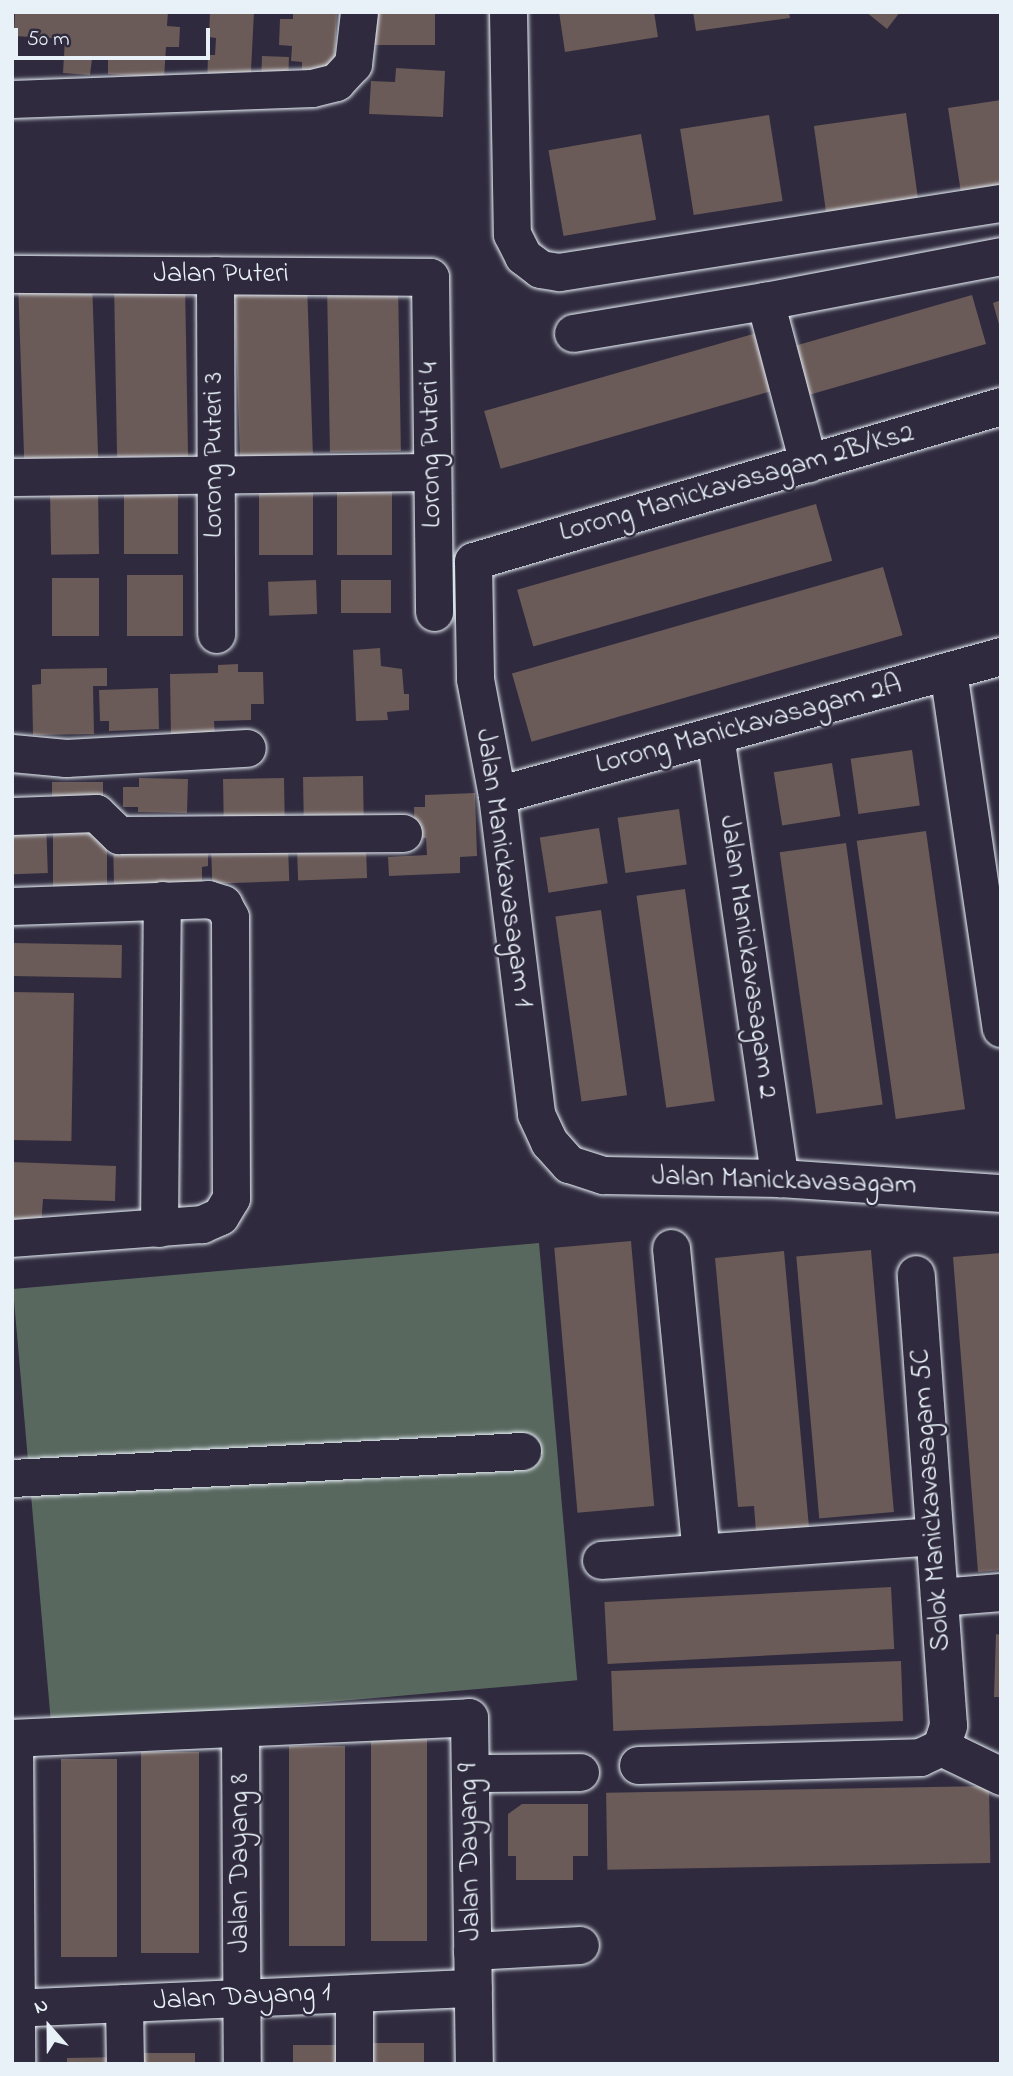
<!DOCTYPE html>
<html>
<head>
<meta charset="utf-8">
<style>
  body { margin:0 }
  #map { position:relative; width:1013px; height:2076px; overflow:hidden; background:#2f2a3d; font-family:"Indie Flower",sans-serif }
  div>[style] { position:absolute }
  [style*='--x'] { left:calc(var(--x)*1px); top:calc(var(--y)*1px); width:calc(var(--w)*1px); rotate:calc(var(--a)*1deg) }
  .green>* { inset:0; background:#59685f; transform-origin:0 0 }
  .building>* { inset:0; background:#6a5a58; transform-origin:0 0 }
  .roads { filter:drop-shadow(0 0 2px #e8f1f8) drop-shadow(0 0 2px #e8f1f8) }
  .minor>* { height:37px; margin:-18.5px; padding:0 18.5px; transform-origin:18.5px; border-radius:18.5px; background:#2f2a3d }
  span { translate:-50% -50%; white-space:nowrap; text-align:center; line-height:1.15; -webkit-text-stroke:5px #2f2a3d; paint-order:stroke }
  .street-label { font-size:28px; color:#e8f1f8 }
  .frame { position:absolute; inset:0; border:14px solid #e8f1f8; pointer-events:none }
  .north { position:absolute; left:14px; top:1992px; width:70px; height:70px; -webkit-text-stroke:5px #2f2a3d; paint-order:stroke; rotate:339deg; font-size:19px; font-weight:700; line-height:28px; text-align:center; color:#e8f1f8 }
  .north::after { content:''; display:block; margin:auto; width:24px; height:32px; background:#e8f1f8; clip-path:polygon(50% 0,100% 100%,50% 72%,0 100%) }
  .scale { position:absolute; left:14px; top:28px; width:196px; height:32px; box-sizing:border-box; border:4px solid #e8f1f8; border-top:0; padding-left:9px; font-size:21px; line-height:24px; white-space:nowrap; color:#e8f1f8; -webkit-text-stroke:5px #2f2a3d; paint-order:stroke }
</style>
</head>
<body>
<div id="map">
  <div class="green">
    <i style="left:539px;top:1243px;width:439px;height:528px;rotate:85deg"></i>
  </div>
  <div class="building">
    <i style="clip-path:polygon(15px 12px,168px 12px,167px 26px,180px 27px,179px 47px,166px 47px,164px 78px,108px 74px,108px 60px,92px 59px,90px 75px,63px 73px,65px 39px,14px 36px)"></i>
    <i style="clip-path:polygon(210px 12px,254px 12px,250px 90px,207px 88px,208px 55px,215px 55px,216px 38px,209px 37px)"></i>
    <i style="clip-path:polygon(293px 12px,337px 12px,334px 80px,302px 79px,302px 62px,291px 61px,292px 46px,279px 45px,280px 19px,293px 19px)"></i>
    <i style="left:372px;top:12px;width:63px;height:33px"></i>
    <i style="clip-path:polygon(559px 12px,654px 12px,658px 37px,565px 52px)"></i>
    <i style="clip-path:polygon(693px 12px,789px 12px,790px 18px,696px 31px)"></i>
    <i style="clip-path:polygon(866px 12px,900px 12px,887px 29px)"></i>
    <i style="left:262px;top:56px;width:27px;height:31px;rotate:2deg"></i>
    <i style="clip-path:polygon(396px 68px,445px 71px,443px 117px,369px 114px,371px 81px,395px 82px)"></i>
    <i style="clip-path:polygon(1001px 100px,1001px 187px,961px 193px,948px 108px)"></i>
    <i style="left:906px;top:113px;width:89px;height:93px;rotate:82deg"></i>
    <i style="left:769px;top:115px;width:87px;height:90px;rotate:81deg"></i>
    <i style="left:641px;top:134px;width:87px;height:94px;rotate:80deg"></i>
    <i style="left:92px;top:281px;width:177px;height:74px;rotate:88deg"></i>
    <i style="left:185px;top:281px;width:175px;height:71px;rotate:89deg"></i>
    <i style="left:398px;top:283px;width:168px;height:71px;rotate:89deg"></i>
    <i style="left:307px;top:284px;width:170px;height:73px;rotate:88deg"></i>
    <i style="left:972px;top:295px;width:51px;height:191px;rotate:74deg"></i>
    <i style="clip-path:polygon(1001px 300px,1001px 328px,1000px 328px,993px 303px)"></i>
    <i style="left:760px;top:332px;width:60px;height:287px;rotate:74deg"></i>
    <i style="left:392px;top:489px;width:66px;height:55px;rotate:90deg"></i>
    <i style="left:124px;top:490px;width:54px;height:64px"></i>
    <i style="left:259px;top:490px;width:54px;height:65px"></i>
    <i style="left:98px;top:491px;width:63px;height:48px;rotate:89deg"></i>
    <i style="left:816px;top:504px;width:59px;height:311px;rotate:74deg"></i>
    <i style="left:883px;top:567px;width:71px;height:386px;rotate:74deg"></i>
    <i style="left:127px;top:575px;width:56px;height:61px"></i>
    <i style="left:52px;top:578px;width:47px;height:58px"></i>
    <i style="left:316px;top:580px;width:34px;height:48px;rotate:88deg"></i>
    <i style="left:391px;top:580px;width:33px;height:50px;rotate:90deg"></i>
    <i style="clip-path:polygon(380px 648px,381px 666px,402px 669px,404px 694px,409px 694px,409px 710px,387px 712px,388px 720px,356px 721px,353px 650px)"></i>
    <i style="clip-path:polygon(238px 664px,238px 672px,263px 672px,264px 704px,251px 704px,251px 720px,214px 721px,215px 737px,171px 738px,170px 674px,218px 673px,218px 665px)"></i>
    <i style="clip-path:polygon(107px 668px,107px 686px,93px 686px,94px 734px,33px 735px,32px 685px,41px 684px,41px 669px)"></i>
    <i style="clip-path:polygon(158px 688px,159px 729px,109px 731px,109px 721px,100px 721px,99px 690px)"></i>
    <i style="left:912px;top:750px;width:56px;height:62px;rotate:82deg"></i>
    <i style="left:832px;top:763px;width:54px;height:59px;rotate:81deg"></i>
    <i style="left:363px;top:776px;width:51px;height:60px;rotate:89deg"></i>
    <i style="clip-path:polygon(139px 778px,188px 779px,187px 813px,138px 812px,138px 807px,123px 807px,123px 787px,139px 787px)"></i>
    <i style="left:284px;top:778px;width:50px;height:61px;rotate:89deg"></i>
    <i style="left:52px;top:782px;width:51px;height:19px"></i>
    <i style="clip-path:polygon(475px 793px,477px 856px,460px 857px,460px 873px,389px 876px,388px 857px,427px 855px,426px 838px,415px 838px,414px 807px,425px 807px,425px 795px)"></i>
    <i style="left:679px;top:809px;width:56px;height:62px;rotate:82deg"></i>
    <i style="left:46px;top:820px;width:53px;height:34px;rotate:88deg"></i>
    <i style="clip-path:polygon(53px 825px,107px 835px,107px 889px,53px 889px)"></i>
    <i style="left:599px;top:828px;width:56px;height:60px;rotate:81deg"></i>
    <i style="left:926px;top:831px;width:281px;height:70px;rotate:82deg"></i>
    <i style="clip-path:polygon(113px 838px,208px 845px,208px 866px,202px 867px,202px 885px,114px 886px)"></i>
    <i style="left:846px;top:843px;width:264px;height:67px;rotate:82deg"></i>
    <i style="left:288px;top:845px;width:36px;height:77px;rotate:88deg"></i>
    <i style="left:366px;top:847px;width:31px;height:69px;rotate:88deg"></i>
    <i style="left:685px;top:889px;width:214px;height:49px;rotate:82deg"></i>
    <i style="left:601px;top:910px;width:187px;height:46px;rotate:82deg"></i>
    <i style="left:12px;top:943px;width:110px;height:33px;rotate:1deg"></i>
    <i style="left:12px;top:992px;width:62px;height:148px;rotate:1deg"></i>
    <i style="clip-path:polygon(12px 1162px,116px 1166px,115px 1201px,43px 1199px,41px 1228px,12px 1227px)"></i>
    <i style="left:631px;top:1241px;width:266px;height:77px;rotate:85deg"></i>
    <i style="left:871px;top:1250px;width:263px;height:75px;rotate:85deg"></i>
    <i style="clip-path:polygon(784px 1251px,809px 1527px,756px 1532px,754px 1506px,738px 1507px,715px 1258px)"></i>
    <i style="clip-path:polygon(1001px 1253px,1001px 1570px,978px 1572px,953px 1257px)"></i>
    <i style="left:891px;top:1587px;width:62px;height:287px;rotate:87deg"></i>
    <i style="clip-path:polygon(996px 1634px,1001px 1635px,1001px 1697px,994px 1697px)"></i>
    <i style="left:901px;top:1661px;width:60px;height:290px;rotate:88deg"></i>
    <i style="left:427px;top:1739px;width:202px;height:56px;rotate:90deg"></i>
    <i style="left:289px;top:1746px;width:56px;height:200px"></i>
    <i style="left:141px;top:1752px;width:58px;height:201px"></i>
    <i style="left:61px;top:1759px;width:56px;height:198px"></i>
    <i style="left:989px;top:1786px;width:77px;height:383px;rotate:89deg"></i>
    <i style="clip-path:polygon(522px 1804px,588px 1804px,588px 1856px,573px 1856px,573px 1880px,516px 1880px,516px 1856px,508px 1856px,508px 1814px)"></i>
    <i style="left:364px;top:2043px;width:60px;height:21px"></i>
    <i style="left:293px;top:2045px;width:57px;height:19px"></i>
    <i style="left:135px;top:2053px;width:60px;height:11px"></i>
    <i style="clip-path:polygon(122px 2057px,122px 2064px,67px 2064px,67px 2058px)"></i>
  </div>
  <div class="roads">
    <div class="minor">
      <i style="--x:508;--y:12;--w:222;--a:89"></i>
      <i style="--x:512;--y:234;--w:25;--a:63"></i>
      <i style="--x:523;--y:256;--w:21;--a:37"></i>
      <i style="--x:540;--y:269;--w:19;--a:9"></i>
      <i style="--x:559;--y:272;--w:447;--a:-8.9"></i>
      <i style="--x:12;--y:99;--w:300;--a:-2.1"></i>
      <i style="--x:312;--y:88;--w:25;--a:-14"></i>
      <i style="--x:336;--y:82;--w:25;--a:-47"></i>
      <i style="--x:353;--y:64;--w:52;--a:-83.4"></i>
      <i style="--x:12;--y:274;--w:418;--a:0.4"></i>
      <i style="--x:430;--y:277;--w:335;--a:89.3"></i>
      <i style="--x:215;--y:275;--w:359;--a:89.8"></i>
      <i style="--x:765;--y:301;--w:168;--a:75.1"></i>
      <i style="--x:573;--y:333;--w:195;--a:-9.5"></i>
      <i style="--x:765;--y:301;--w:240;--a:-10.8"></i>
      <i style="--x:1001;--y:406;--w:550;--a:163.64"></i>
      <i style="--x:473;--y:561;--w:118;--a:89"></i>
      <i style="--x:475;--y:679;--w:118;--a:79.3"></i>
      <i style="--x:497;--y:795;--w:321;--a:83"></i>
      <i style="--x:536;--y:1114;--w:31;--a:65"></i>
      <i style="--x:549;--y:1142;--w:30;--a:48"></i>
      <i style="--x:569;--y:1164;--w:36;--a:18"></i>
      <i style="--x:603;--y:1175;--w:177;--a:1"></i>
      <i style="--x:780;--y:1178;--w:222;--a:3.9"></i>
      <i style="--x:12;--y:477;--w:420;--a:-0.7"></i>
      <i style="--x:948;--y:671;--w:361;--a:81.6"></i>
      <i style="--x:715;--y:735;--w:448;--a:81.7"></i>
      <i style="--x:12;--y:753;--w:54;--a:5.3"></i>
      <i style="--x:66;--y:758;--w:181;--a:-3.2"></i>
      <i style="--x:497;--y:795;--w:523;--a:-15.42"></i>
      <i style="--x:12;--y:816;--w:84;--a:-2"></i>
      <i style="--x:96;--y:813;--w:32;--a:44"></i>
      <i style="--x:119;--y:835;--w:284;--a:-0.4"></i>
      <i style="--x:12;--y:906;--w:196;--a:-2"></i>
      <i style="--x:208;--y:899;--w:16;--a:18"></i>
      <i style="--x:223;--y:904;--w:15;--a:62"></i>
      <i style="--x:230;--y:917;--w:281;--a:89.8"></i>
      <i style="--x:231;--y:1198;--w:21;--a:121"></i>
      <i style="--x:220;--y:1216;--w:20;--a:156"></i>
      <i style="--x:202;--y:1224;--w:191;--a:175.8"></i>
      <i style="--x:159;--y:1228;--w:328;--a:-89.5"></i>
      <i style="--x:671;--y:1248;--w:306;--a:84.4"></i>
      <i style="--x:12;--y:1478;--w:511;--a:-3.03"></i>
      <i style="--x:601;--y:1560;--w:334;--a:-4.1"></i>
      <i style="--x:939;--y:1597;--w:62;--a:-4.6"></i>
      <i style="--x:240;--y:1728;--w:336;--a:89.7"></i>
      <i style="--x:12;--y:1738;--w:457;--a:-2.6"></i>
      <i style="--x:469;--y:1717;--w:347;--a:89.2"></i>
      <i style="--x:14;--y:1738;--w:326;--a:89.6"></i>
      <i style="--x:941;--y:1747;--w:67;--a:25.8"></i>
      <i style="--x:638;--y:1765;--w:282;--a:-1.6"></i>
      <i style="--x:920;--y:1757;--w:23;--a:-25"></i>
      <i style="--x:941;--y:1747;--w:23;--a:-72"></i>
      <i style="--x:948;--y:1725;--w:452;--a:-94.1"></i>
      <i style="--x:470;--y:1773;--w:110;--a:-0.5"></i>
      <i style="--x:472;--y:1951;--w:108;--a:-3.2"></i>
      <i style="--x:354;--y:1993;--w:71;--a:90"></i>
      <i style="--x:124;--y:2003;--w:61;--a:89.1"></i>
      <i style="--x:12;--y:2008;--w:461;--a:-2.5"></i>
    </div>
  </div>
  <div class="street-label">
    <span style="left:221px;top:275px">Jalan Puteri</span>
    <span style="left:432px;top:445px;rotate:-91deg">Lorong Puteri 4</span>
    <span style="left:215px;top:455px;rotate:-90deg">Lorong Puteri 3</span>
    <span style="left:737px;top:484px;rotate:-16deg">Lorong Manickavasagam 2B/Ks2</span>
    <span style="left:749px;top:726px;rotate:-15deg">Lorong Manickavasagam 2A</span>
    <span style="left:503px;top:868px;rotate:82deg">Jalan Manickavasagam 1</span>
    <span style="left:747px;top:957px;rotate:82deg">Jalan Manickavasagam 2</span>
    <span style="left:784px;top:1182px;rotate:2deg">Jalan Manickavasagam</span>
    <span style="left:932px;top:1500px;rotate:-94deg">Solok Manickavasagam 5C</span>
    <span style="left:471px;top:1852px;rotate:-91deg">Jalan Dayang 9</span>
    <span style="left:241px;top:1863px;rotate:-90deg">Jalan Dayang 8</span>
    <span style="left:242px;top:1998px;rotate:-3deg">Jalan Dayang 1</span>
  </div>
  <div class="frame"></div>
  <div class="north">N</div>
  <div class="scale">50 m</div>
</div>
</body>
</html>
